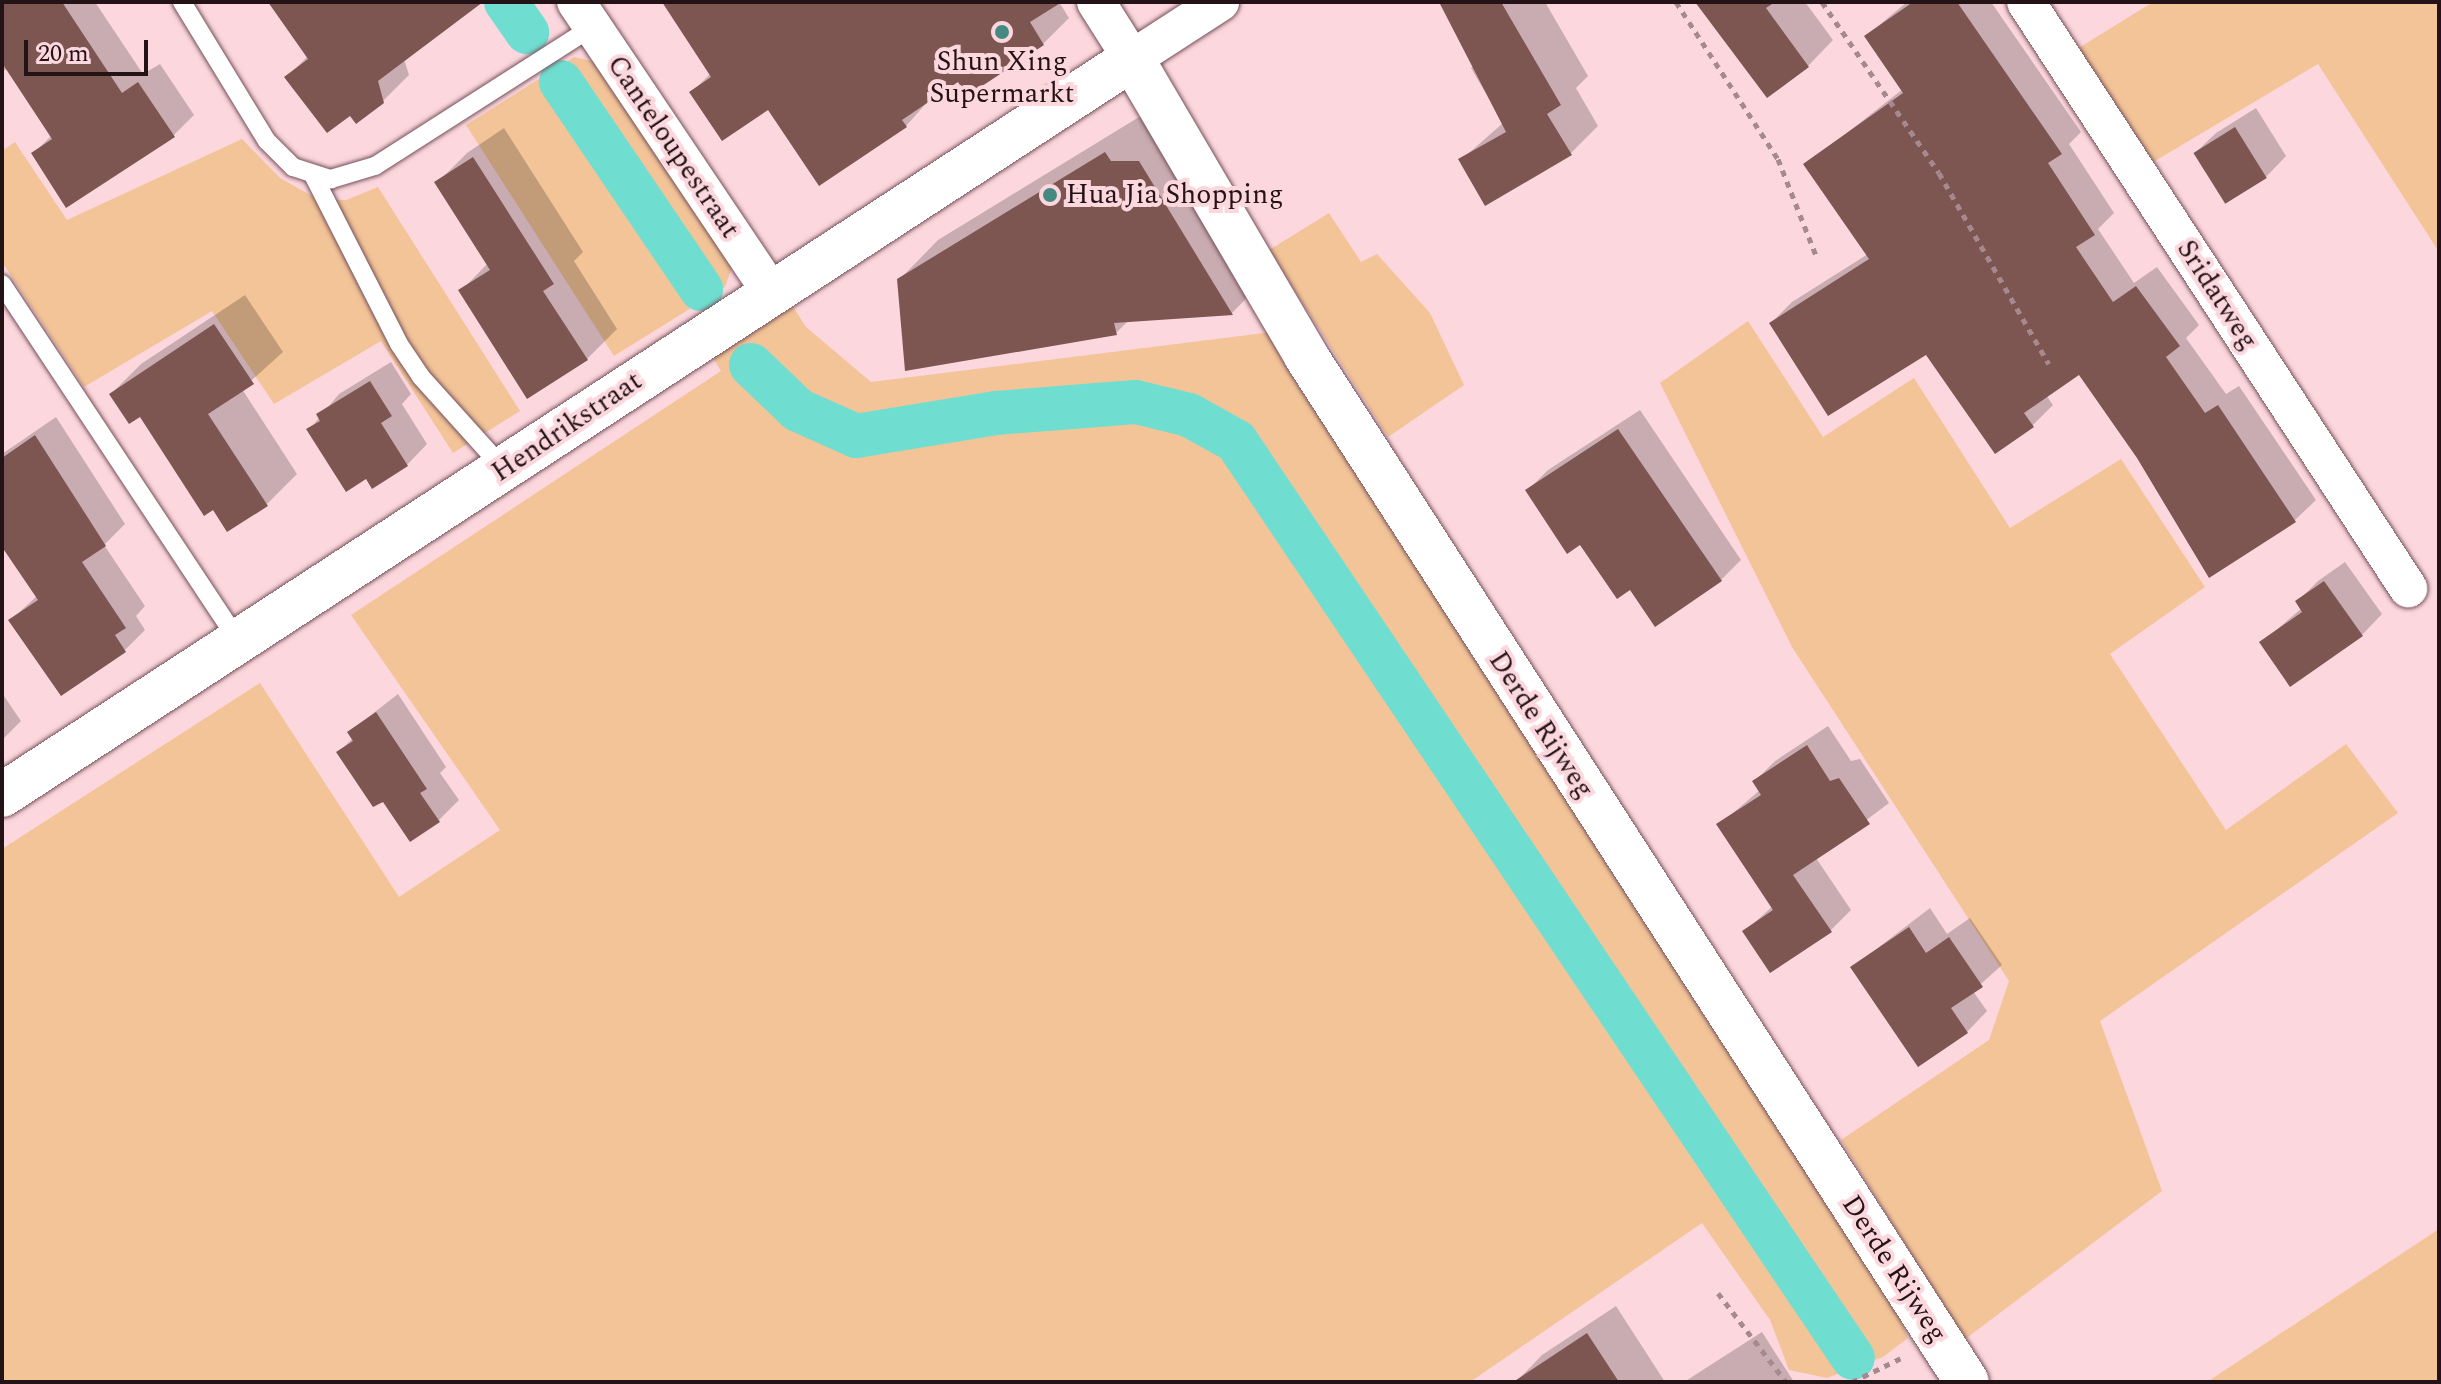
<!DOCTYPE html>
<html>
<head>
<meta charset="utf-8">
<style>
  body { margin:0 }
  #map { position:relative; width:2441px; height:1384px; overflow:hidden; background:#fcd7de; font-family:Spectral,serif }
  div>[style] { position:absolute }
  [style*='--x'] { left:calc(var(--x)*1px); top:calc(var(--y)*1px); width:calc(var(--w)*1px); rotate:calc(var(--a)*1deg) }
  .green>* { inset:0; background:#f3c498 }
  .shadow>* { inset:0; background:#0003 }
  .canal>* { height:44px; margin:-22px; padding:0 22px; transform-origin:22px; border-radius:22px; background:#6fded0 }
  .building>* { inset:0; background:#7d5652; transform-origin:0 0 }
  .path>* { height:5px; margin-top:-2.5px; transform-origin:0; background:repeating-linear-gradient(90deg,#a6898f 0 6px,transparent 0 12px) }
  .roads { filter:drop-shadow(0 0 2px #765059) drop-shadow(0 0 2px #765059) }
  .lane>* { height:18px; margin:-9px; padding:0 9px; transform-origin:9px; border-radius:9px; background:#fff }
  .street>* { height:38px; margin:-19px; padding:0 19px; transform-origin:19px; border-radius:19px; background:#fff }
  .secondary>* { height:44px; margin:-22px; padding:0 22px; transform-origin:22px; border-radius:22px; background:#fff }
  .dots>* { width:22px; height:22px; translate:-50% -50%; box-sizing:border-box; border:4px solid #fcd7de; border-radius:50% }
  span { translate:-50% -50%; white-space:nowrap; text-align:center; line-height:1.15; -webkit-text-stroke:8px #fcd7de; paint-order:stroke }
  .poi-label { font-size:28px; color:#231317 }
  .left { translate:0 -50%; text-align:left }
  .street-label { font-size:28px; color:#231317 }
  .frame { position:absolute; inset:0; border:4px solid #231317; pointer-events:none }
  .scale { position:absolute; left:24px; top:40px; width:124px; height:36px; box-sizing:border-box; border:4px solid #231317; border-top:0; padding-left:10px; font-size:24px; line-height:28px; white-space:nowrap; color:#231317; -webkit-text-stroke:6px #fcd7de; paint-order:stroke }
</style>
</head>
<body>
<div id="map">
  <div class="green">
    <i style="clip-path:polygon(2153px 2px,2439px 2px,2439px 252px,2318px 64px,2150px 164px,2077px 49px)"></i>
    <i style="clip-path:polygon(574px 57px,601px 63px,733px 265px,725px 287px,614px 356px,466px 125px)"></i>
    <i style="clip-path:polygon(242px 139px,280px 178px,319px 200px,346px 200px,378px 187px,520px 411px,453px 453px,381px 341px,274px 404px,212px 311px,84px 387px,2px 262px,2px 151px,15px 142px,67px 220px)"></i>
    <i style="clip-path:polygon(1329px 213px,1361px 262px,1377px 254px,1430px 313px,1464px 385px,1388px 437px,1269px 250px)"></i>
    <i style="clip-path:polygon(790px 302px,806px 327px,871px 382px,1272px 332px,1896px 1310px,1908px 1338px,1883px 1357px,1827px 1378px,1789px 1370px,1770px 1320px,1702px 1223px,1470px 1382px,2px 1382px,2px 849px,260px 683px,399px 897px,500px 830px,351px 615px,721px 371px,710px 353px)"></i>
    <i style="clip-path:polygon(1748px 321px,1823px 437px,1914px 378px,2010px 528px,2121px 459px,2205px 587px,2110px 654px,2226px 830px,2346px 744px,2398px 813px,2100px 1021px,2162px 1191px,1964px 1340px,1841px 1140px,1989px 1040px,2009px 981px,1792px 647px,1660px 383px)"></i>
    <i style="clip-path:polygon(2439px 1229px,2439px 1382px,2207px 1382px)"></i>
  </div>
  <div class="shadow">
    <i style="clip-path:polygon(2px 2px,95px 2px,143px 74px,160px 64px,194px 115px,173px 136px,34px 153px,52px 135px,8px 68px,2px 72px)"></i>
    <i style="clip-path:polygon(268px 2px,477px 2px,404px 59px,409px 75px,382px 102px,350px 113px,287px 77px,308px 56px)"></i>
    <i style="clip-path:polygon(674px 2px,1059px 2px,1069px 18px,1043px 44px,958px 79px,931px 98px,906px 126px,692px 92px,711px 73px)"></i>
    <i style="clip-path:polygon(1441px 2px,1545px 2px,1588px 76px,1576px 88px,1598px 126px,1570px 154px,1461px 160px,1503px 123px,1471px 68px,1477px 62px)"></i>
    <i style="clip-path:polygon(1700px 2px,1805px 2px,1833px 40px,1808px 66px)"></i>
    <i style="clip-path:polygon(1907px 2px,1991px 2px,2081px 132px,2069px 144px,2114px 213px,2098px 229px,2134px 283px,2157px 267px,2199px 325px,2186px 338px,2226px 394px,2239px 386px,2316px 500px,2295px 520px,2210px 575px,2139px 457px,2080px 372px,2046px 395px,2053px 405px,2032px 426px,1926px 352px,1771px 323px,1792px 302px,1868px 254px,1806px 165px,1903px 89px,1866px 36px)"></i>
    <i style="clip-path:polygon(2256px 108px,2286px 156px,2266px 177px,2195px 153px,2216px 133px)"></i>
    <i style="clip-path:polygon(1144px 114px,1270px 274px,1232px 313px,1129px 320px,1116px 333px,899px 280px,938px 240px)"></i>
    <i style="clip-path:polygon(504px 128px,583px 252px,574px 261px,617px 329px,587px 359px,461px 291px,488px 263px,437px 183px,467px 153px)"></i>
    <i style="clip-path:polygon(245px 295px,283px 352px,242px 389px,297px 474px,267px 504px,111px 394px,141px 364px)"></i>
    <i style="clip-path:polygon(391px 362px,411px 394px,402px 404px,427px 444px,407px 465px,367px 476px,309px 430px,339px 394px)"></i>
    <i style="clip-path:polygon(1640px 410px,1741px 560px,1721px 580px,1630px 587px,1527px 491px,1548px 470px)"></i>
    <i style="clip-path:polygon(56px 417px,125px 524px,104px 545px,145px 606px,136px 616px,145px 630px,125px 650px,61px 693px,11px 620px,38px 595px,2px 544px,2px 454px)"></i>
    <i style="clip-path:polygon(2345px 562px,2382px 614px,2362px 635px,2262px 642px,2302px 608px,2298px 601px,2318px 581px)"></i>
    <i style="clip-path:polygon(2px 693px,21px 721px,2px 740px)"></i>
    <i style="clip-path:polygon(398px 694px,446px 767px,440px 773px,459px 800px,438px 821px,383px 799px,339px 752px,353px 738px,349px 732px)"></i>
    <i style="clip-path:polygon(1828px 726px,1851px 761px,1860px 759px,1889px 803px,1816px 858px,1851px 910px,1831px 930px,1745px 931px,1773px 906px,1719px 825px,1760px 790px,1755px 781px,1775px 761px)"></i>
    <i style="clip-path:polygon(1930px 908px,1947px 934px,1970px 918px,2002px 965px,1973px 991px,1987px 1011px,1967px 1032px,1853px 967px)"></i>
    <i style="clip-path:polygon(1616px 1306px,1665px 1382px,1516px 1382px,1542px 1355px)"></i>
    <i style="clip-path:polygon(1762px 1332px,1794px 1382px,1684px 1382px)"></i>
  </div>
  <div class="canal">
    <i style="--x:506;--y:2;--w:37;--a:55"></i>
    <i style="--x:561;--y:82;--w:250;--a:55.9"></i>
    <i style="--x:751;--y:365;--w:65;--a:43.8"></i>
    <i style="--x:798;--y:410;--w:64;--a:24.1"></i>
    <i style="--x:856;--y:436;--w:142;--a:-9.3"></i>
    <i style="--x:996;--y:413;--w:140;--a:-4.5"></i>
    <i style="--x:1136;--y:402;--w:55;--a:13.8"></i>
    <i style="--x:1189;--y:415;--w:54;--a:29"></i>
    <i style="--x:1236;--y:441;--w:1105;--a:56.07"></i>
  </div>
  <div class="building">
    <i style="clip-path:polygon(2px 2px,62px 2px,122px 93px,138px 82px,175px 137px,66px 208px,31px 153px,52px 139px,2px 63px)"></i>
    <i style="clip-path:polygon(268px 2px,483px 2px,378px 81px,384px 103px,356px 124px,350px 116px,327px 133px,284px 77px,308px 59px)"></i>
    <i style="clip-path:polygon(662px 2px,1062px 2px,1030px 22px,1044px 45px,967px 96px,958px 82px,902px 120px,907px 127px,819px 186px,768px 110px,722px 141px,689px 92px,711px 77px)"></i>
    <i style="clip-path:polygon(1439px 2px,1501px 2px,1561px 105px,1547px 114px,1572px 155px,1485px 206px,1458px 159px,1506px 132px)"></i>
    <i style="clip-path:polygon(1695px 2px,1775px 2px,1766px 8px,1809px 67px,1767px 98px)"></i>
    <i style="clip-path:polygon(1913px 2px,1957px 2px,2062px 154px,2048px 163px,2095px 235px,2076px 247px,2113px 302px,2136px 286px,2180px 346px,2166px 357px,2205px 413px,2218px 405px,2296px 522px,2209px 578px,2137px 458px,2079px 375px,2024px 413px,2034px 427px,1995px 454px,1926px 355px,1828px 416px,1769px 323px,1869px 259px,1803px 164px,1903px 93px,1864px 36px)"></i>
    <i style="left:2235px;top:127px;width:60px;height:49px;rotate:58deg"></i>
    <i style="clip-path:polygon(1105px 152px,1111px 161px,1139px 161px,1233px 315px,1114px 323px,1117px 335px,905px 371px,897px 279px)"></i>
    <i style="clip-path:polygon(473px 157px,554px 284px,543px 291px,588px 360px,527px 399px,458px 290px,490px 270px,434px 182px)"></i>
    <i style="clip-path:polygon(214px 324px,254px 384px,208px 414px,268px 506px,227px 532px,213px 510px,204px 516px,140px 417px,129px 424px,109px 394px)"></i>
    <i style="clip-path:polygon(370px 381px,392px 416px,381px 423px,408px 466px,372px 489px,366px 479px,346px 492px,306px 429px,320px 421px,316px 414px)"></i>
    <i style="clip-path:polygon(1618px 429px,1722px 581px,1655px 627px,1630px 590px,1617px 599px,1580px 545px,1567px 554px,1525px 490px)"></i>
    <i style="clip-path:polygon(35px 435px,106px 546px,82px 562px,126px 628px,115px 635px,126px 652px,61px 696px,8px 620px,38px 600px,2px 547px,2px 458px)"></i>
    <i style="clip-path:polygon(2324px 581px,2363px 636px,2290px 687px,2259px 642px,2302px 612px,2295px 601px)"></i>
    <i style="clip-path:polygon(376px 712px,427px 789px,420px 793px,440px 822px,410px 842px,383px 802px,373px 807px,336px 752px,353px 741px,347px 732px)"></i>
    <i style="clip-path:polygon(1807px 745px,1830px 781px,1839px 778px,1870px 824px,1793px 875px,1832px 932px,1770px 973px,1742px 931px,1773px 910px,1716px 824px,1761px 795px,1752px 781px)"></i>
    <i style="clip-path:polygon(1909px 927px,1926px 953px,1949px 937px,1983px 987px,1951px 1008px,1968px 1033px,1918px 1067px,1850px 967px)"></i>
    <i style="clip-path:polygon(1587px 1333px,1619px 1382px,1513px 1382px)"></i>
  </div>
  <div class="path">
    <i style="--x:1676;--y:2;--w:187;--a:57"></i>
    <i style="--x:1778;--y:159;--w:106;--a:68.5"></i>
    <i style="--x:1822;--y:2;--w:207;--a:55.6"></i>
    <i style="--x:1939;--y:173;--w:220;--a:60.1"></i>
    <i style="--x:1718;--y:1293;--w:112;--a:52.6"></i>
    <i style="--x:1852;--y:1382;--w:57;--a:-26.1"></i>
  </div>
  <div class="roads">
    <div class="lane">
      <i style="--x:182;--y:2;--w:163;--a:58.6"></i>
      <i style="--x:267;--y:141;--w:37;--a:45"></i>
      <i style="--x:293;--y:167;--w:40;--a:18"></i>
      <i style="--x:331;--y:179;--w:46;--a:-16.5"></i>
      <i style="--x:375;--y:166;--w:258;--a:-32.6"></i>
      <i style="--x:314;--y:177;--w:187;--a:63"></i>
      <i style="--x:399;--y:344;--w:40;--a:56"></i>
      <i style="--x:421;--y:377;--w:122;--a:48"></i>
      <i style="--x:2;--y:284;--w:427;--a:56.5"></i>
    </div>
    <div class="street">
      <i style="--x:576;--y:2;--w:349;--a:56.1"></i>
      <i style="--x:1096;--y:2;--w:67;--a:57.7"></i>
      <i style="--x:1132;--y:59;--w:105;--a:-32.9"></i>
      <i style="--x:2026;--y:2;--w:700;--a:56.9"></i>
    </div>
    <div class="secondary">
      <i style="--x:2;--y:795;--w:1349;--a:-33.08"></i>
      <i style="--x:1132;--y:59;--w:344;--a:59.6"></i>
      <i style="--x:1306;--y:356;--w:1220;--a:57.21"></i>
    </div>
  </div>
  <div class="dots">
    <i style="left:1002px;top:32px;background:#458a81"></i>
    <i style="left:1050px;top:195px;background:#458a81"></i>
  </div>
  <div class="poi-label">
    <span style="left:1002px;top:78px">Shun Xing<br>Supermarkt</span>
    <span class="left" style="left:1066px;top:195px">Hua Jia Shopping</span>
  </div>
  <div class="street-label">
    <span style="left:673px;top:147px;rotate:56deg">Canteloupestraat</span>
    <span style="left:2217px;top:295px;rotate:57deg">Sridatweg</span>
    <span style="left:567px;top:427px;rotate:-34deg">Hendrikstraat</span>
    <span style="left:1541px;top:725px;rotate:57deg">Derde Rijweg</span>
    <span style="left:1894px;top:1269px;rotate:57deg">Derde Rijweg</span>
  </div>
  <div class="frame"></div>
  <div class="scale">20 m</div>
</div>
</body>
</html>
